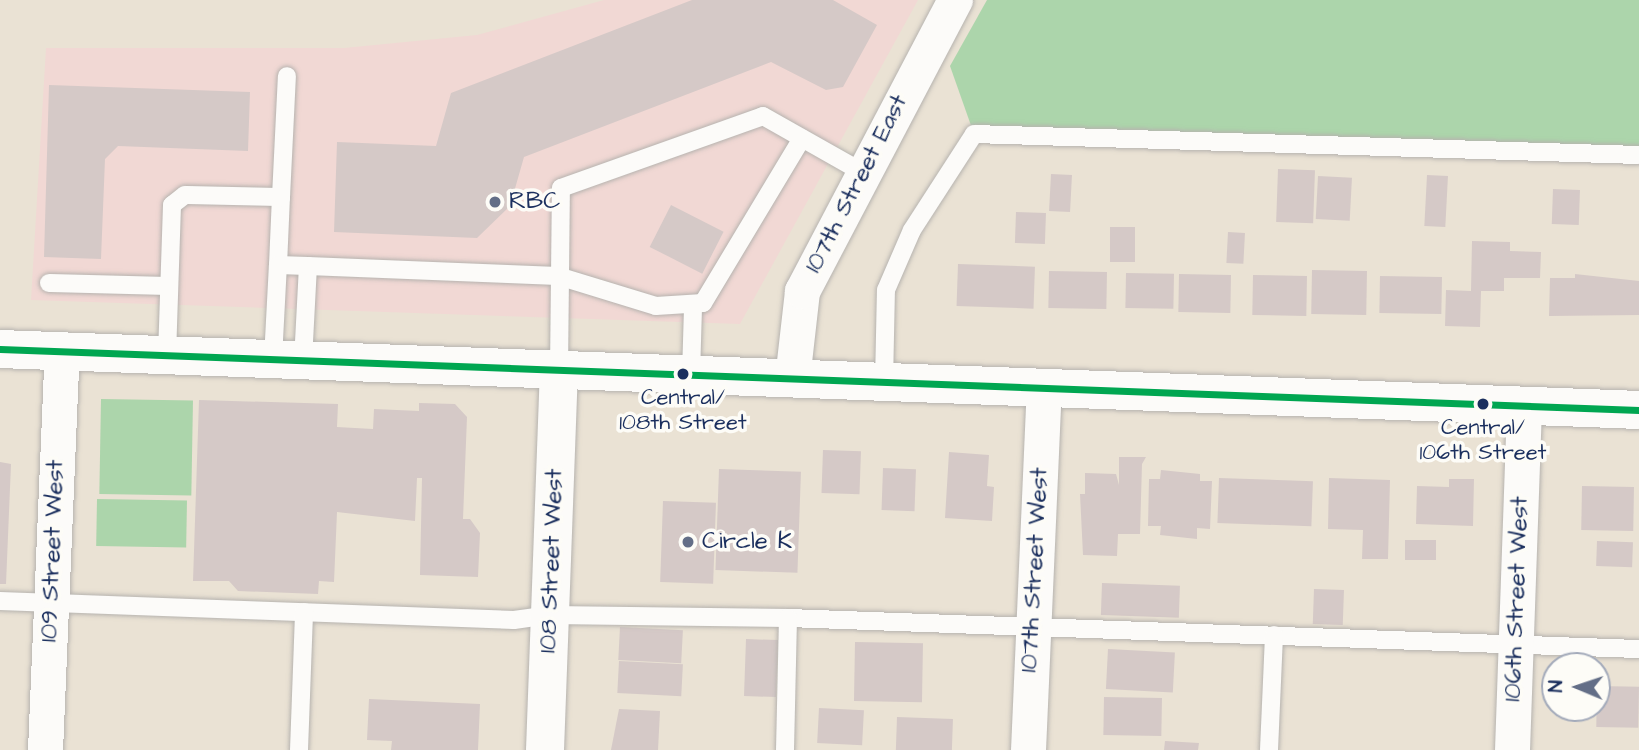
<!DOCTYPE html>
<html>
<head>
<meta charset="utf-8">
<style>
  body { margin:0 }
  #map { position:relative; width:1639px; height:750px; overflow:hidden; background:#eae2d4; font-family:"Architects Daughter",sans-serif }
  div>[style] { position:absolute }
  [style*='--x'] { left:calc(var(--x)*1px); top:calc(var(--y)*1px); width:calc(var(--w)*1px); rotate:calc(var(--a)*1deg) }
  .built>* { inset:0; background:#f1d8d4 }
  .green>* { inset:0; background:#acd5ab; transform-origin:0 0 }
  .building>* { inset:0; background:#d5c9c7; transform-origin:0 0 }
  .roads { filter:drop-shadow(0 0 2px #b6b3af) drop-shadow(0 0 2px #b6b3af) }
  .service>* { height:18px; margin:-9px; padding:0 9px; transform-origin:9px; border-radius:9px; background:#fcfbf9 }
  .minor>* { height:35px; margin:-17.5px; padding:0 17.5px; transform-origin:17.5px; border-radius:17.5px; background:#fcfbf9 }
  .tertiary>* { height:38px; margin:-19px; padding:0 19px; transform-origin:19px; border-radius:19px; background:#fcfbf9 }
  .secondary>* { height:38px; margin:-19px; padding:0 19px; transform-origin:19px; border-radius:19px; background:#fcfbf9 }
  .bus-1>* { height:7px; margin:-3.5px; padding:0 3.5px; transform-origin:3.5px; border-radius:3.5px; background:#00a651 }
  .dots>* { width:19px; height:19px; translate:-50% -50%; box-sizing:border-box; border:4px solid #fdfcf7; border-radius:50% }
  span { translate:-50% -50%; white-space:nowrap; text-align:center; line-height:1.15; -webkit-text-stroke:7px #fdfcf7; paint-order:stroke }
  .bus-label { font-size:22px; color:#1b2f5e }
  .street-label { font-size:24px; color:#1b2f5e }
  .poi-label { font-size:24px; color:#1b2f5e }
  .left { translate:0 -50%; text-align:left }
  .north { position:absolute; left:1541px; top:652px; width:70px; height:70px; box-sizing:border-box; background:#fdfcf7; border:2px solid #a3aaba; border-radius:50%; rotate:272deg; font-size:19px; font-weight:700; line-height:28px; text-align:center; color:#1b2f5e }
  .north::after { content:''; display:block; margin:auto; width:24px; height:32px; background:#636e87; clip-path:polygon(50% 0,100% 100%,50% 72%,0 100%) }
</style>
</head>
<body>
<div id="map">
  <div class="built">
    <i style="clip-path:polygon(604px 0,918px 0,740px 324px,31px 300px,46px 48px,344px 48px,477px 35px)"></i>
  </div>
  <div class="green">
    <i style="clip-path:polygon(987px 0,1639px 0,1639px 155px,974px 134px,950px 66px)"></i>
    <i style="left:101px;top:399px;width:92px;height:95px;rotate:1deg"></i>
    <i style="left:97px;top:499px;width:90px;height:47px;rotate:1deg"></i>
  </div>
  <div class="building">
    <i style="clip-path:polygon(692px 0,833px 0,877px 25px,843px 87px,826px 90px,771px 62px,524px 157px,510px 206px,477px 238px,334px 232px,337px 142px,436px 146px,451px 93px)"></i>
    <i style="clip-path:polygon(49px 85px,250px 92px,248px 151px,118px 146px,105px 159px,101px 259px,44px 257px)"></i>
    <i style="left:1278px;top:169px;width:37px;height:53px;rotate:2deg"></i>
    <i style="left:1051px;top:174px;width:21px;height:37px;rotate:3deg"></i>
    <i style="left:1427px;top:175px;width:21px;height:51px;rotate:3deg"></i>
    <i style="left:1318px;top:176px;width:34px;height:43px;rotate:3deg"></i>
    <i style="left:1553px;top:189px;width:27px;height:35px;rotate:2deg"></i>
    <i style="left:671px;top:205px;width:59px;height:47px;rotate:27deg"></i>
    <i style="left:1016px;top:212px;width:30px;height:31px;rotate:2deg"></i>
    <i style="left:1110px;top:227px;width:25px;height:35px"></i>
    <i style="left:1228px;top:232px;width:17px;height:31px;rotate:3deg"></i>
    <i style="clip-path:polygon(1472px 241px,1510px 242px,1510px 251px,1541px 252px,1540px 278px,1504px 278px,1504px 291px,1481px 291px,1480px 327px,1445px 326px,1446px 290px,1471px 291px)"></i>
    <i style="left:958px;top:264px;width:77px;height:42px;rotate:2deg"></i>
    <i style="left:1312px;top:270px;width:55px;height:44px;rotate:1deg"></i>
    <i style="left:1049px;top:271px;width:58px;height:37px;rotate:1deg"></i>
    <i style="left:1126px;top:273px;width:48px;height:35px;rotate:1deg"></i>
    <i style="left:1179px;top:274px;width:52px;height:38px;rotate:1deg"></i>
    <i style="clip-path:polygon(1575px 274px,1639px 281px,1639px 315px,1549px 316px,1550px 278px,1575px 278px)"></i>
    <i style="left:1253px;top:275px;width:54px;height:40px;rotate:1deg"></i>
    <i style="left:1380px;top:276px;width:62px;height:37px;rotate:1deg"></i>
    <i style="clip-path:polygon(199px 400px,338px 404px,337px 427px,373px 429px,374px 409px,419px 411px,419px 403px,455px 404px,467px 417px,463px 519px,470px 519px,480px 533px,478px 577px,420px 575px,422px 478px,417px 478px,415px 521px,337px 512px,334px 582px,319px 581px,318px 594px,238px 591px,229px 581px,193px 581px)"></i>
    <i style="left:823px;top:450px;width:38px;height:43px;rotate:2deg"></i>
    <i style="clip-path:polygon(949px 452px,989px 455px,987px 486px,994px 487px,992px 521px,945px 518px)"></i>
    <i style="clip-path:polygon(1119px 457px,1146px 457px,1142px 464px,1140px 534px,1118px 534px,1117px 556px,1083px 555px,1080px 494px,1085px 494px,1085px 473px,1116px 474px,1119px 485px)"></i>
    <i style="clip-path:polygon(0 462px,11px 464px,6px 584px,0 584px)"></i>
    <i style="left:883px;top:468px;width:33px;height:42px;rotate:2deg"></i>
    <i style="left:719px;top:469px;width:82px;height:101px;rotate:2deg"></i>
    <i style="clip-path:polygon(1161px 470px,1200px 474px,1200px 481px,1212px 481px,1210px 529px,1197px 528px,1197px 539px,1160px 535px,1161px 526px,1148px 526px,1149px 479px,1160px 479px)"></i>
    <i style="left:1219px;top:478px;width:94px;height:45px;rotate:2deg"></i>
    <i style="clip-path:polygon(1329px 478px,1390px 480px,1388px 559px,1362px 559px,1363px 530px,1328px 529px)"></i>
    <i style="clip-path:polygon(1449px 479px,1474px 479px,1473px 526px,1416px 524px,1417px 486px,1449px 487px)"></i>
    <i style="left:1582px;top:486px;width:52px;height:44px;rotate:1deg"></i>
    <i style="left:663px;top:501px;width:53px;height:81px;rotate:2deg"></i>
    <i style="left:1405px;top:540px;width:31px;height:20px"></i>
    <i style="left:1597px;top:541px;width:36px;height:25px;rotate:2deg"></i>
    <i style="left:1102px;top:583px;width:78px;height:32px;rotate:2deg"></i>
    <i style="left:1314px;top:589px;width:30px;height:35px;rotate:2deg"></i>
    <i style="left:620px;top:627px;width:63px;height:33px;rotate:3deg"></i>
    <i style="left:746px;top:639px;width:32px;height:57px;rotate:2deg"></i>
    <i style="left:855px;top:642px;width:68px;height:59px;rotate:1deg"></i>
    <i style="left:1108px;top:649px;width:67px;height:40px;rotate:3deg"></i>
    <i style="left:619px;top:661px;width:64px;height:32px;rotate:3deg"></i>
    <i style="left:1597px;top:686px;width:42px;height:41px;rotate:1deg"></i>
    <i style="left:1104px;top:697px;width:58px;height:38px;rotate:1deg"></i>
    <i style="clip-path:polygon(369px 699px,480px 704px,478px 750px,391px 750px,392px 741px,367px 740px)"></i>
    <i style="left:819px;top:708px;width:45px;height:35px;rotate:3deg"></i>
    <i style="clip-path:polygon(619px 709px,660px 711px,658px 750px,611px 750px)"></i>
    <i style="left:897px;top:717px;width:56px;height:33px;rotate:2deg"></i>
    <i style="clip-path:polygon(1165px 741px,1199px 743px,1198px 750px,1164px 750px)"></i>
  </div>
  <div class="roads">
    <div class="service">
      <i style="--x:278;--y:265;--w:68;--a:-87.5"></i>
      <i style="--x:49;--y:283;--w:120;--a:1.4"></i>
      <i style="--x:167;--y:356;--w:151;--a:-88.1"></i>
      <i style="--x:172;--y:205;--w:16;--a:-38"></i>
      <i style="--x:185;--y:195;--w:96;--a:1.2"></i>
      <i style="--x:281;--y:197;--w:121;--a:-87.2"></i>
      <i style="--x:273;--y:359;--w:94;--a:-87"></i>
      <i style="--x:278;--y:265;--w:30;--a:2"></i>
      <i style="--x:303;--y:361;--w:95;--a:-87"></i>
      <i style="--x:308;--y:266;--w:250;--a:2.3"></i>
      <i style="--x:558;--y:276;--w:102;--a:17"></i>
      <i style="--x:656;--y:306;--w:47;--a:-3.7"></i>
      <i style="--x:703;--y:303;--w:192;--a:-59"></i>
      <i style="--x:559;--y:371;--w:183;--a:-89.4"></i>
      <i style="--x:561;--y:188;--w:214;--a:-19.6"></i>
      <i style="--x:763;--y:116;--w:114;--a:29.5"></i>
      <i style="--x:691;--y:375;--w:69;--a:-88.3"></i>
      <i style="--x:884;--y:383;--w:93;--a:-88.8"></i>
      <i style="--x:886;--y:290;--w:65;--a:-66.6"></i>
      <i style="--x:912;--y:230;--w:114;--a:-57.1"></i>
      <i style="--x:974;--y:134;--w:665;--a:1.81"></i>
      <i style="--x:0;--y:601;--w:514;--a:2.12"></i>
      <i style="--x:514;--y:620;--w:37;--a:-8"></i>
      <i style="--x:551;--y:615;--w:237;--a:0.7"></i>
      <i style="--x:788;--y:618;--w:852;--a:2.09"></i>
      <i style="--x:299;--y:750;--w:138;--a:-87.9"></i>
      <i style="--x:785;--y:750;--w:132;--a:-88.7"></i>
      <i style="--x:1269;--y:750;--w:115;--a:-87.5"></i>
    </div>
    <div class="minor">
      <i style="--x:792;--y:379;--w:89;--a:-83.5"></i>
      <i style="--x:802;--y:291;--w:329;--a:-62.3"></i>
      <i style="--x:45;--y:750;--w:398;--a:-87.6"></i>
      <i style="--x:1028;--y:750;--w:361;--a:-87.5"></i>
      <i style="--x:1512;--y:750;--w:343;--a:-88"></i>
    </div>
    <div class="tertiary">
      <i style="--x:545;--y:750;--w:379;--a:-87.9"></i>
    </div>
    <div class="secondary">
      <i style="--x:0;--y:349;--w:1640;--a:2.13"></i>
    </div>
  </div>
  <div class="bus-1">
    <i style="--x:0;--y:349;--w:1640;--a:2.13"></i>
  </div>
  <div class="dots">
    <i style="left:495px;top:202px;background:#636e87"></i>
    <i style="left:683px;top:374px;background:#1b2f5e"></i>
    <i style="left:1483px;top:404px;background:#1b2f5e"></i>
    <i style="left:688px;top:542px;background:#636e87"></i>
  </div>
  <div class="bus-label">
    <span style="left:683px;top:410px">Central/<br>108th Street</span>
    <span style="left:1483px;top:440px">Central/<br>106th Street</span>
  </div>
  <div class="street-label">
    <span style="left:857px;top:184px;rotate:-63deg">107th Street East</span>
    <span style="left:53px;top:551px;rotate:-88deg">109 Street West</span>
    <span style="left:552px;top:561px;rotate:-88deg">108 Street West</span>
    <span style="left:1035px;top:570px;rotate:-87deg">107th Street West</span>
    <span style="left:1517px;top:599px;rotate:-88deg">106th Street West</span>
  </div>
  <div class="poi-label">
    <span class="left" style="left:509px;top:202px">RBC</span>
    <span class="left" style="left:702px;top:542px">Circle K</span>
  </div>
  <div class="north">N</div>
</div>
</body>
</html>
